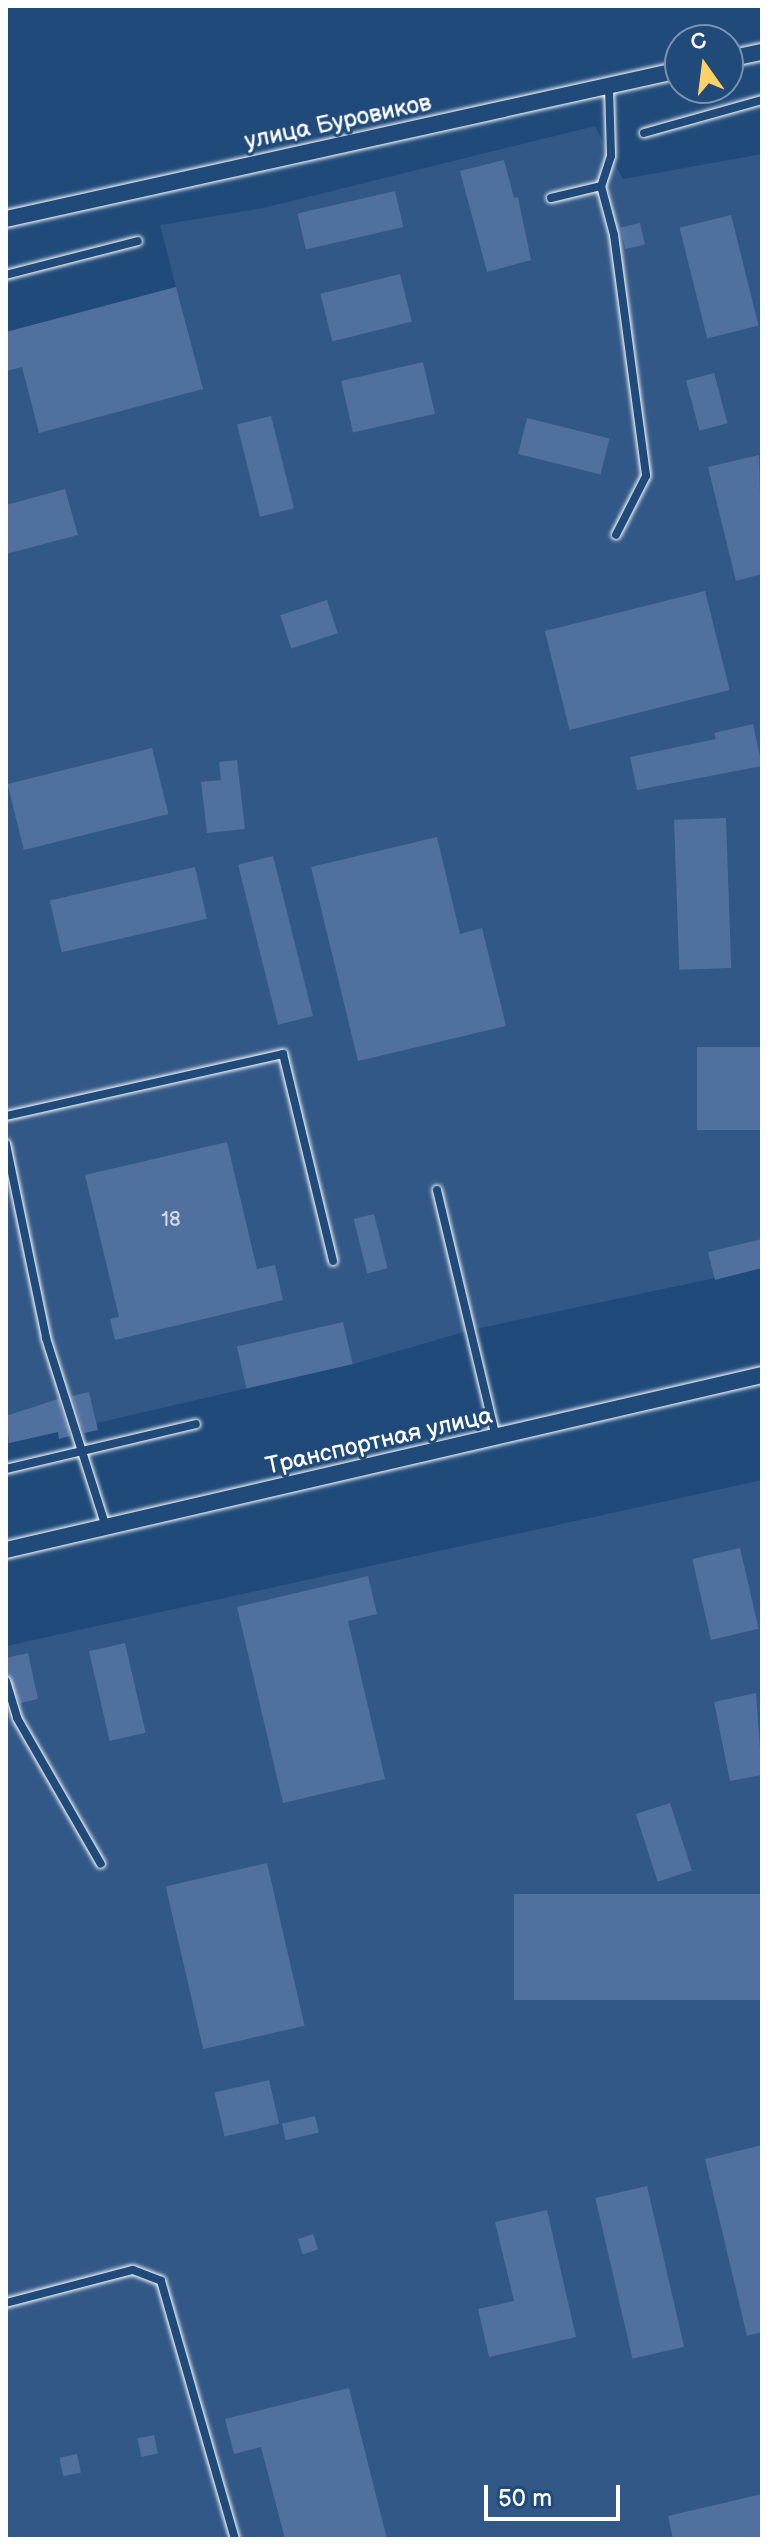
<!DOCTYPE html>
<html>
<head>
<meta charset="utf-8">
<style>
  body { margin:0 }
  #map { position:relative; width:768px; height:2545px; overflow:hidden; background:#1f4a7a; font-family:"Balsamiq Sans",sans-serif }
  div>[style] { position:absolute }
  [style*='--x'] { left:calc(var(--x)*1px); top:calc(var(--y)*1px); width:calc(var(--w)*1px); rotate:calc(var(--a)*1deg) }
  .built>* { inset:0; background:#325887 }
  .building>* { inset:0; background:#5070a0; transform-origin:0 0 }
  .roads { filter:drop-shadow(0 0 2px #fff) drop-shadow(0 0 2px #fff) }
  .service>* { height:8px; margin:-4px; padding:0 4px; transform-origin:4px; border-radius:4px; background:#1f4a7a }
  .minor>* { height:16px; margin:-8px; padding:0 8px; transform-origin:8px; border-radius:8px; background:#1f4a7a }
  span { translate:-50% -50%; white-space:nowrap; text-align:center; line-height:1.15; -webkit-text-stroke:6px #1f4a7a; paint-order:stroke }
  .number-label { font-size:20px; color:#d3dbe7 }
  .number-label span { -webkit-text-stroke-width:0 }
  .street-label { font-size:24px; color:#fff }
  .frame { position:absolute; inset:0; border:8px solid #fff; pointer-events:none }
  .north { position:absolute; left:664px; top:24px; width:80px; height:80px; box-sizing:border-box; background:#1f4a7a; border:2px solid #7992af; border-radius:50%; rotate:346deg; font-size:22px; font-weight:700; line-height:32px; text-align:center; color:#fff }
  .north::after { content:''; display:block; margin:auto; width:28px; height:36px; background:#ffd166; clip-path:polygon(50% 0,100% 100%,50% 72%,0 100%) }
  .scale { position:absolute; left:484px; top:2485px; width:136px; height:36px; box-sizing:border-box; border:4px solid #fff; border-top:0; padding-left:10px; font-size:24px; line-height:28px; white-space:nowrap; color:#fff; -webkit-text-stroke:6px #1f4a7a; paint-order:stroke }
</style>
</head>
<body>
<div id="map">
  <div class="built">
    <i style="clip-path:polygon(595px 126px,623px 179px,762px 154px,762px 1268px,471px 1330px,353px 1364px,6px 1444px,6px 332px,176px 287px,160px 225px,263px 208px)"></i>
    <i style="clip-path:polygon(762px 1480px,762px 2539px,6px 2539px,6px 1646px)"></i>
  </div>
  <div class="building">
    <i style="clip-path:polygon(504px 160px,514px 198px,518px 197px,531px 260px,487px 272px,460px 171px)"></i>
    <i style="left:395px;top:191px;width:37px;height:100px;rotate:77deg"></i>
    <i style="left:731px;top:215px;width:114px;height:53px;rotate:76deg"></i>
    <i style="left:640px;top:223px;width:22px;height:20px;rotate:77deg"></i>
    <i style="left:400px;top:274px;width:49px;height:82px;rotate:76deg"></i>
    <i style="clip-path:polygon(176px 287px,203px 389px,39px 433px,22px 367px,6px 371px,6px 332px)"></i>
    <i style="left:423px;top:362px;width:53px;height:84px;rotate:77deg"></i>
    <i style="left:714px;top:373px;width:52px;height:29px;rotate:75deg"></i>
    <i style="left:271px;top:416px;width:95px;height:35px;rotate:76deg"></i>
    <i style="left:527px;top:418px;width:85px;height:37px;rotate:14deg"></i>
    <i style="clip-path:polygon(759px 455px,762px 574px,736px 581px,708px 467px)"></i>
    <i style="clip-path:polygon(65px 489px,78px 535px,6px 554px,6px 505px)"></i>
    <i style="left:705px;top:591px;width:102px;height:165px;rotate:76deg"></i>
    <i style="left:327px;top:600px;width:35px;height:49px;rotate:72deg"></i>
    <i style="clip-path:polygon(753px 724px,762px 766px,637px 790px,630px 757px,716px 739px,714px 733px)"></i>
    <i style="left:152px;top:748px;width:68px;height:149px;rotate:76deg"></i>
    <i style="clip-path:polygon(237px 760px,245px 829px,207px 833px,201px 782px,221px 780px,219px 762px)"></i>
    <i style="left:726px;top:818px;width:150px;height:52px;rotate:88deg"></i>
    <i style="clip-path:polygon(437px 837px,460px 934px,482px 928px,506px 1026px,358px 1061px,311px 867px)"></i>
    <i style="left:273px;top:856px;width:165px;height:36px;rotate:76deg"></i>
    <i style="left:195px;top:867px;width:53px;height:149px;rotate:77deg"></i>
    <i style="left:762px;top:1047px;width:83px;height:65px;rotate:90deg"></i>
    <i style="clip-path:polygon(227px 1142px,257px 1269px,275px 1265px,283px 1300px,115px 1340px,110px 1319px,119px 1317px,85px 1175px)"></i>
    <i style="left:374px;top:1214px;width:56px;height:21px;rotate:76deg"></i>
    <i style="clip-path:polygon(762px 1239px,762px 1268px,715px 1280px,708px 1252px)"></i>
    <i style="left:343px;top:1322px;width:43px;height:109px;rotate:77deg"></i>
    <i style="clip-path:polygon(89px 1392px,98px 1430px,84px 1433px,72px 1396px)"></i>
    <i style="clip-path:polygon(58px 1399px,70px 1436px,59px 1439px,58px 1432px,9px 1443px,6px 1416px)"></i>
    <i style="left:740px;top:1548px;width:83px;height:49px;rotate:77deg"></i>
    <i style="clip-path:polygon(368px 1576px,377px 1614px,348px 1621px,385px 1779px,283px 1803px,237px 1607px)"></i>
    <i style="left:125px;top:1643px;width:92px;height:37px;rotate:77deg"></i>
    <i style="clip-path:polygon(28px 1653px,38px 1699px,20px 1703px,6px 1674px,6px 1658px)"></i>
    <i style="clip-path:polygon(756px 1693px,762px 1775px,730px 1781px,714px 1702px)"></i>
    <i style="left:670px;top:1803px;width:71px;height:36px;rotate:72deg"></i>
    <i style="left:267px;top:1863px;width:167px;height:104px;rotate:77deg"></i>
    <i style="left:762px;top:1894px;width:106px;height:248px;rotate:90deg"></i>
    <i style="left:269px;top:2080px;width:45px;height:56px;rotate:77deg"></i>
    <i style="left:315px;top:2116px;width:17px;height:34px;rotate:77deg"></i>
    <i style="clip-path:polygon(762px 2145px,762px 2332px,747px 2336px,705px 2159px)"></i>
    <i style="left:647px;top:2186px;width:165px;height:53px;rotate:77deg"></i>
    <i style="clip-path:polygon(547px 2210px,576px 2337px,489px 2357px,478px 2309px,514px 2301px,495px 2222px)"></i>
    <i style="left:313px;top:2234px;width:16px;height:16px;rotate:72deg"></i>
    <i style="clip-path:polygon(349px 2388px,387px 2539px,285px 2539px,261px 2447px,234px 2454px,225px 2419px)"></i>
    <i style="left:154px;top:2435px;width:19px;height:17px;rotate:78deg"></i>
    <i style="left:77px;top:2454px;width:19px;height:18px;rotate:78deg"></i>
    <i style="clip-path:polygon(762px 2494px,762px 2539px,673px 2539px,668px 2516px)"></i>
  </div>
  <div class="roads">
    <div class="service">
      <i style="--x:609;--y:87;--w:69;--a:88.3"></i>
      <i style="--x:611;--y:156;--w:32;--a:108"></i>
      <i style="--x:601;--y:186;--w:51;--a:75.1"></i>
      <i style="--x:614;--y:235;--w:243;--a:82.4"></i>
      <i style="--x:646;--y:476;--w:66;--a:117"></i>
      <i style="--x:644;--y:133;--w:123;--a:-15.6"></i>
      <i style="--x:551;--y:198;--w:51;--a:-13.5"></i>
      <i style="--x:6;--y:275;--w:136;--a:-14.4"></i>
      <i style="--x:6;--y:1116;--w:284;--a:-12.6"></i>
      <i style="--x:283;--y:1054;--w:213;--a:76.4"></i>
      <i style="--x:6;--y:1144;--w:198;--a:78.3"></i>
      <i style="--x:46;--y:1338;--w:198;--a:72.4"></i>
      <i style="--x:437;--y:1190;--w:255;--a:76.6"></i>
      <i style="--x:6;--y:1469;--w:195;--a:-13.3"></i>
      <i style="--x:6;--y:1681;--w:39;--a:73"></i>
      <i style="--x:17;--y:1718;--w:168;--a:60.1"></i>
      <i style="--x:6;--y:2303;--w:131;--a:-14.6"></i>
      <i style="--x:133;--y:2270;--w:30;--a:21"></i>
      <i style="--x:161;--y:2281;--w:268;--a:74"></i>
    </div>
    <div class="minor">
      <i style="--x:728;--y:59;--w:35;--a:-12"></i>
      <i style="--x:6;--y:219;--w:690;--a:-12.47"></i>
      <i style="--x:6;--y:1550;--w:776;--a:-13.03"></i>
    </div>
  </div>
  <div class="number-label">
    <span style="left:171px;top:1220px">18</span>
  </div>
  <div class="street-label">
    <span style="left:338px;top:122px;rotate:-12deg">улица Буровиков</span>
    <span style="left:379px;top:1441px;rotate:-13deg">Транспортная улица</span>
  </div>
  <div class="frame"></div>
  <div class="north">С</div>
  <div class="scale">50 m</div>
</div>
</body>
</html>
